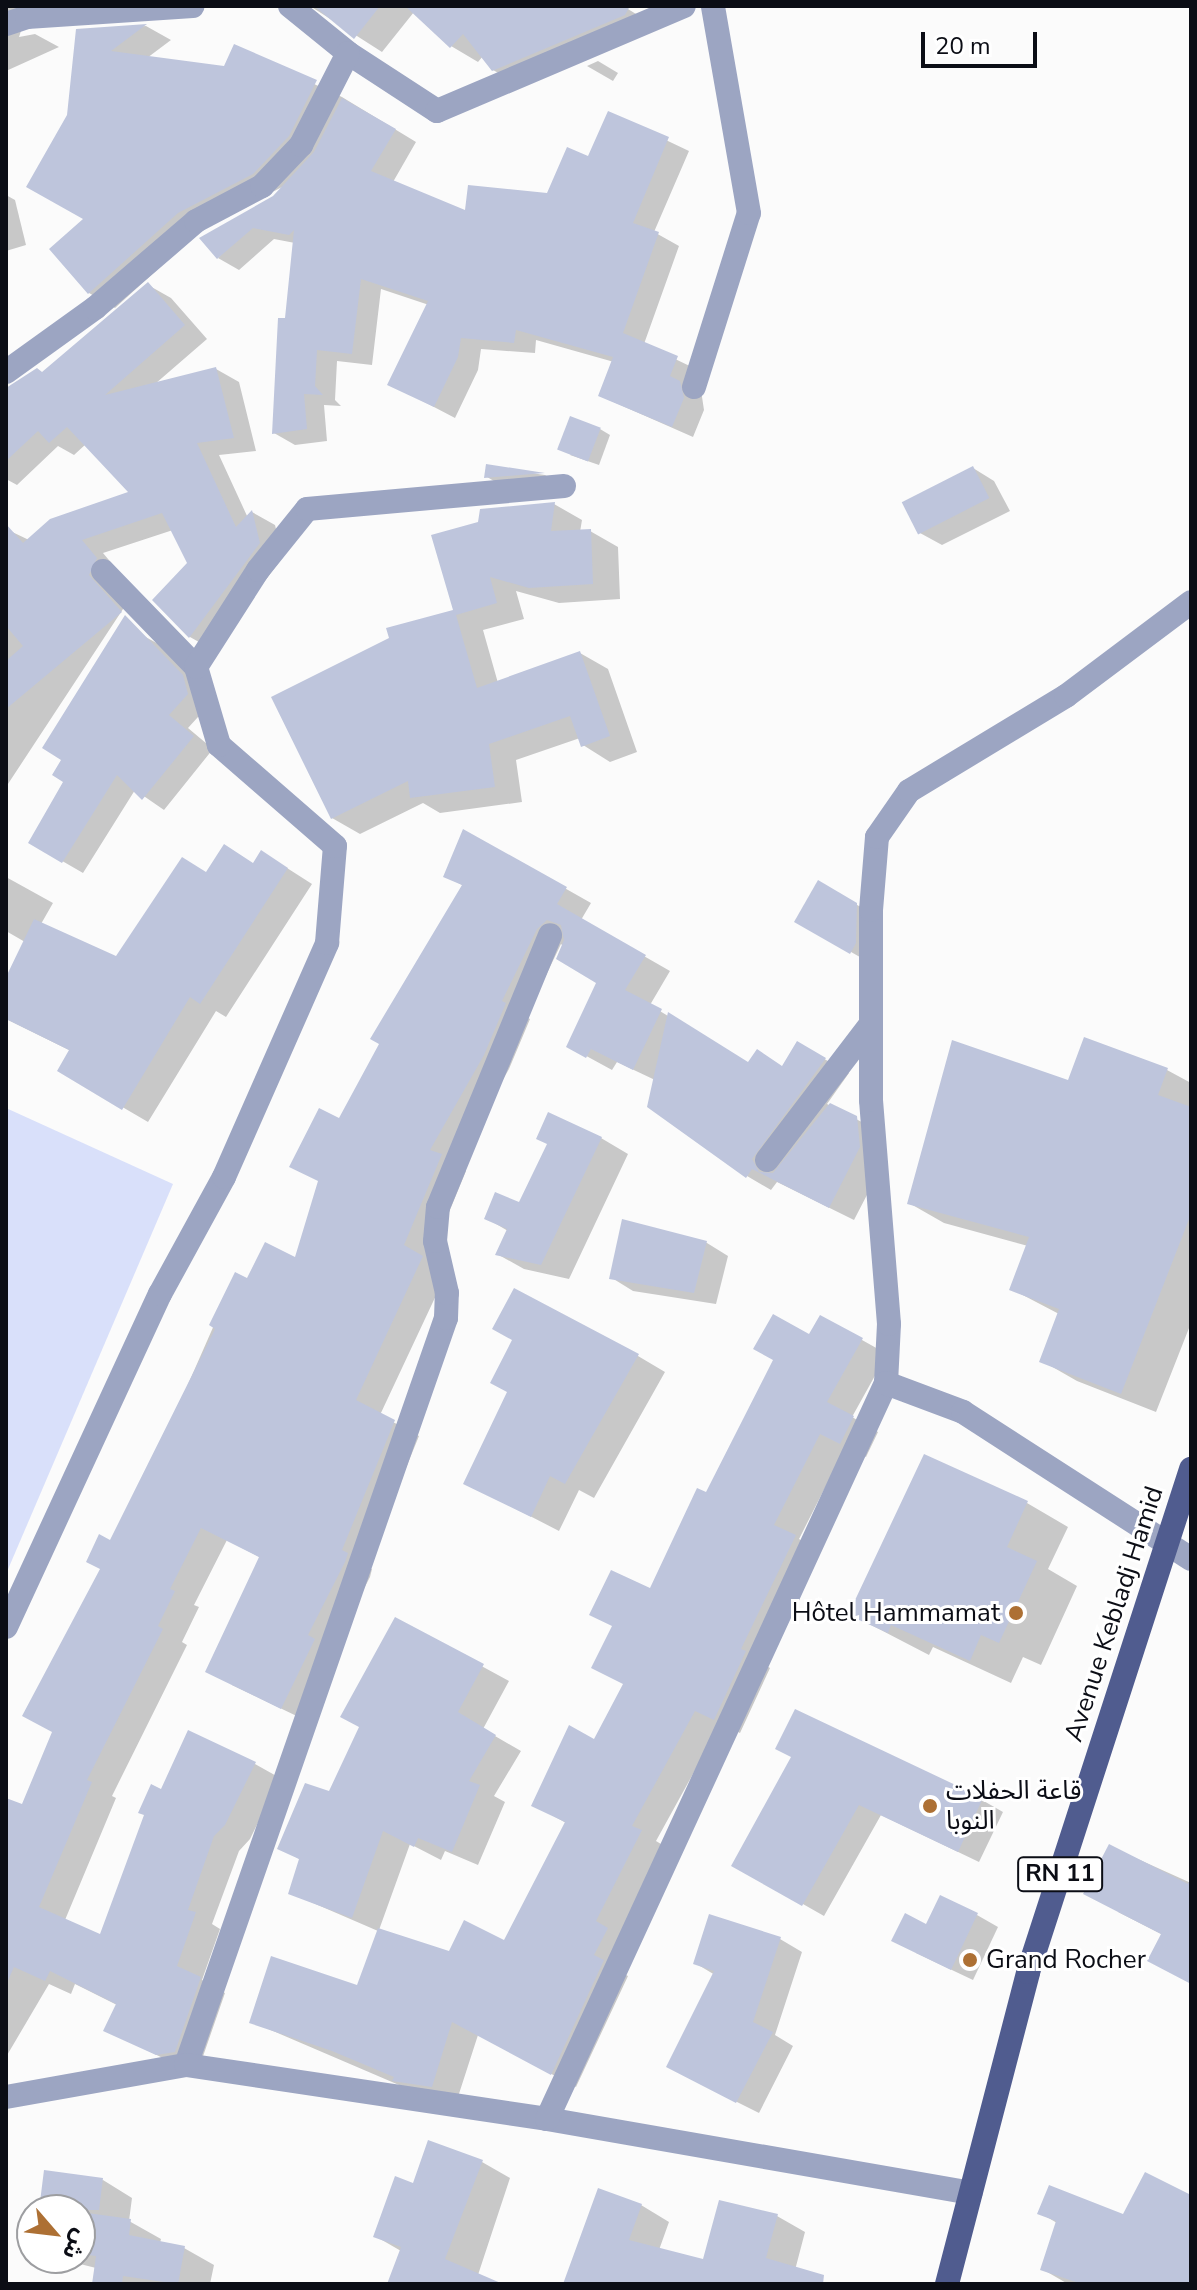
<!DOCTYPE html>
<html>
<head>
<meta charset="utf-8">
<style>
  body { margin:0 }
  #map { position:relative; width:1197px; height:2290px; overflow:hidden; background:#fbfbfb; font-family:"Nunito Sans","Noto Sans Arabic",sans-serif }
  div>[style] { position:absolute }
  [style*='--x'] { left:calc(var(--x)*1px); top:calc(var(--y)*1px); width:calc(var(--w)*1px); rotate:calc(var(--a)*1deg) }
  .green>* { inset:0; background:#d9e0fa }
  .shadow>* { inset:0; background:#0003 }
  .building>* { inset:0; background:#bec5dc; transform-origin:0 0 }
  .street>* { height:24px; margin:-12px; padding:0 12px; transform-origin:12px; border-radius:12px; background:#9ca5c2 }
  .primary>* { height:24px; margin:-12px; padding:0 12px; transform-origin:12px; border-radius:12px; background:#505c8f }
  .dots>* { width:22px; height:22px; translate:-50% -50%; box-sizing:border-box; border:4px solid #fff; border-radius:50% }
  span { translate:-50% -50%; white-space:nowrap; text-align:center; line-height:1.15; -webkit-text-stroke:6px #fff; paint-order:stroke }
  .shield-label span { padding:2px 6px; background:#fff; border:2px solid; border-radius:6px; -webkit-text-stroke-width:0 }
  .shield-label { font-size:24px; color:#0b0d15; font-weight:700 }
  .poi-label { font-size:26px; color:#0b0d15 }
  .right { translate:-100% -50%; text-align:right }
  .left { translate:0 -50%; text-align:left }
  .street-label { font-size:26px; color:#0b0d15 }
  .frame { position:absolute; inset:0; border:8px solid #0b0d15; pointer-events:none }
  .north { position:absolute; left:16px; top:2194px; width:80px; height:80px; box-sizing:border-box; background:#fff; border:2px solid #9d9ea1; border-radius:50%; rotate:118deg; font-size:22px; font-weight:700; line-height:32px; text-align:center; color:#0b0d15 }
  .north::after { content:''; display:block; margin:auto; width:28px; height:36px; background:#ad7034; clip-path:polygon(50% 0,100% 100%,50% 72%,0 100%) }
  .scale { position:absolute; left:921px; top:32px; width:116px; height:36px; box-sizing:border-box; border:4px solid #0b0d15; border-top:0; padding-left:10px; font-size:24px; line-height:28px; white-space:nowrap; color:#0b0d15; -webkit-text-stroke:6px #fff; paint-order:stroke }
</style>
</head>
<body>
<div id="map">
  <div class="green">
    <i style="clip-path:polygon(6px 1108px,173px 1184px,6px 1574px)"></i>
  </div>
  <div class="shadow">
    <i style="clip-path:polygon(6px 6px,208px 6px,53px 16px,22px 28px,19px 37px,35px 34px,59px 47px,6px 71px)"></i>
    <i style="clip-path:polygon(310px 6px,623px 6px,654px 25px,520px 85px,493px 70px,483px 56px,478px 62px,451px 46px,414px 12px,382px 52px)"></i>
    <i style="clip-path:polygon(146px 26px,171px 40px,147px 58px,226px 68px,235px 47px,342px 97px,416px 142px,393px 182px,467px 212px,548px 195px,590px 159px,609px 113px,689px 151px,654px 232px,679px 246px,644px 344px,698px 370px,704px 410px,693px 437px,600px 396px,614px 362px,536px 340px,535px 353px,481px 349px,478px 370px,455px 418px,390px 384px,429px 305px,381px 289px,372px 365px,337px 361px,335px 400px,341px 406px,324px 405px,327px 441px,295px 445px,274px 433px,295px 243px,274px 239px,239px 270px,218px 258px,286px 185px,204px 227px,115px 308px,89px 293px,86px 219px,69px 116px,78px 31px)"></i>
    <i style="clip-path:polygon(598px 61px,618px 73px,613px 81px,587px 66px)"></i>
    <i style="clip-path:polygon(6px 195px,15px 200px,26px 245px,6px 251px)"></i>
    <i style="clip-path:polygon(148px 285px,171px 298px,207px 339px,155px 384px,216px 369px,239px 382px,256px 451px,219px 455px,248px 518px,252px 512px,275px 525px,283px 557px,213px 650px,190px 637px,155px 600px,189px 564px,173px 530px,103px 553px,119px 572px,125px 606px,6px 787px,6px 529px,29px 540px,132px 493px,86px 444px,74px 455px,58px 446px,17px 485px,6px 479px,6px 404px)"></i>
    <i style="clip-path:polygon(600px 429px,610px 435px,599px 465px,570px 455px)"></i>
    <i style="clip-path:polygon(488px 467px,545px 475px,562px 485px,508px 489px,487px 477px)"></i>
    <i style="clip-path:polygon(973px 468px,994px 481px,1010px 511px,942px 545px,920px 533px)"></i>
    <i style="clip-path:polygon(554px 504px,582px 520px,580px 532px,590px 531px,618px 547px,620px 599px,559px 603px,516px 591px,524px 619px,483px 630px,498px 683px,580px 653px,608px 669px,637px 752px,610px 762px,583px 745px,580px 738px,516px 760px,522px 802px,440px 813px,423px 803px,360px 834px,332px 818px,456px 612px)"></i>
    <i style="clip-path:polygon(142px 635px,162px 646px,203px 688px,208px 706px,188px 728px,213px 749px,164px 810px,135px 790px,83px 873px,31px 843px)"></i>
    <i style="clip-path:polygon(464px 831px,591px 903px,581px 920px,670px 971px,650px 1005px,755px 1069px,784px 1067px,798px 1044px,849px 1073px,827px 1104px,881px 1132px,884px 1162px,854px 1220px,777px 1182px,771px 1190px,747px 1176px,655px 1080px,617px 1062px,612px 1070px,568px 1046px,599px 982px,561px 944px,526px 1017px,530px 1019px,509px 1069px,455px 1164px,466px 1171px,429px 1261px,447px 1272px,380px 1415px,419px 1436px,366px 1566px,372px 1569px,370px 1577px,332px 1651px,307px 1721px,232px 1685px,261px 1558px,227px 1540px,194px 1605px,199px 1607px,182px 1642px,187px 1645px,112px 1796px,116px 1798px,65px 1920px,101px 1936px,162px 1791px,255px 1764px,280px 1778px,250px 1839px,239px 1851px,212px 1924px,220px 1929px,202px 1980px,225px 1993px,200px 2065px,183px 2068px,106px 2030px,117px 2005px,75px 1984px,71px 1994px,49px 1984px,6px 2057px,6px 1800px,23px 1807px,54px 1732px,111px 1542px,164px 1439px,236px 1275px,248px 1280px,296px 1260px,340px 1121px,464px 886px,445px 876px)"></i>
    <i style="clip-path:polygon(255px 864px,287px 868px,312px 884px,226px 1017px,216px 1011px,148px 1122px,59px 1070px,71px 1051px,6px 1019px,6px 981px,25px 942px,6px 931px,6px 877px,53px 903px,41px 924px,117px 959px,207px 874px)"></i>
    <i style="clip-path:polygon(819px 883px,878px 917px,872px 964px,797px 921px)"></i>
    <i style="clip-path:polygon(1167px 1070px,1191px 1083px,1191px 1323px,1156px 1412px,1077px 1381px,1042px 1361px,1059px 1314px,1011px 1289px,1028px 1246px,944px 1223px,909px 1203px,1069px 1083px)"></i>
    <i style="clip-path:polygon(601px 1138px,628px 1154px,569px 1279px,524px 1269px,497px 1254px,508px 1231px,486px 1218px,520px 1205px)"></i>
    <i style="clip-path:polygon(624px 1222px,707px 1243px,728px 1256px,716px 1304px,633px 1291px,612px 1278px)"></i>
    <i style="clip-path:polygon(821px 1317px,887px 1354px,852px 1417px,878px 1432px,866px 1457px,846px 1446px,799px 1539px,820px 1551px,765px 1665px,770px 1668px,740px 1733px,721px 1723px,656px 1841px,666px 1847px,618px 1971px,628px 1976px,576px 2087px,478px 2035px,457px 2100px,420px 2094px,252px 2022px,358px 1987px,378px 1931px,290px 1893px,301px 1860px,280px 1848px,306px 1786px,330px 1793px,362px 1727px,395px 1619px,509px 1681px,483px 1729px,521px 1751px,494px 1796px,505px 1802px,478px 1865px,445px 1851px,441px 1860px,410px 1844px,379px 1930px,450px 1954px,504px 1943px,566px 1823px,534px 1805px,595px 1742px,625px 1685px,651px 1591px)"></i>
    <i style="clip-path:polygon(515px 1340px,638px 1356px,665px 1372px,594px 1498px,579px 1490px,559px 1531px,466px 1483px,510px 1392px)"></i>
    <i style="clip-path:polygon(1027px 1503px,1068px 1527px,1048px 1569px,1077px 1586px,1041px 1665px,1023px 1657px,1011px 1683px,933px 1647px,929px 1655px,850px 1614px)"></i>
    <i style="clip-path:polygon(793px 1757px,982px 1800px,1003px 1812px,979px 1862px,881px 1815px,824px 1916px,734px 1865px)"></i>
    <i style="clip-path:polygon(1109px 1846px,1191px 1883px,1191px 1984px,1163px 1935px,1118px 1912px)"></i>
    <i style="clip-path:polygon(977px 1915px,998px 1927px,973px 1980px,916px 1953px,927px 1927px)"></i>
    <i style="clip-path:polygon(780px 1939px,802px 1952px,775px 2035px,793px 2046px,759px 2113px,691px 2079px,715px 1975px,695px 1963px)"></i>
    <i style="clip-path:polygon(482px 2162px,510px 2178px,475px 2284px,389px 2284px,401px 2251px,375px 2236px)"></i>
    <i style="clip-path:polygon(103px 2180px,132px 2198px,129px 2221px,161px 2239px,160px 2243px,184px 2248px,214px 2265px,210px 2284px,94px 2284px,96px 2268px,56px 2258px,80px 2258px,80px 2210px,41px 2210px)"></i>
    <i style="clip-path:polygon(1191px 2197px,1191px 2284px,1068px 2284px,1042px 2269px,1057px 2223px,1040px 2213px,1124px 2217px)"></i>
    <i style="clip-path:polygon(641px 2205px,669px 2222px,659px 2250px,705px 2261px,777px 2216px,805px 2232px,794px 2274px,802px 2284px,572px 2284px)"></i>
  </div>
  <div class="building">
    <i style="clip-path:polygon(314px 6px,380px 6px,354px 39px)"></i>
    <i style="clip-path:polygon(405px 6px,630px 6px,625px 15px,492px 71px,463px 34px,450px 48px)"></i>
    <i style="clip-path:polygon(147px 24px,111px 51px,224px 66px,234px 44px,317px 80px,289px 136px,253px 174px,178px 213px,88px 294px,49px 249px,83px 219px,26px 187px,67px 115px,76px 29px)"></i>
    <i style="clip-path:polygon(342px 98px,396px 129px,371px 171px,465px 210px,468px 185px,547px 193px,567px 147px,588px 156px,608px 111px,669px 137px,633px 223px,659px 232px,623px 333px,678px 356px,670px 376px,680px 381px,684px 398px,672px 427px,598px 396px,613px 357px,516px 330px,514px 343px,461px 338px,458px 357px,434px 407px,387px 385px,428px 301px,361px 279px,352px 354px,317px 350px,315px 386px,323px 395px,304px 394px,307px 429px,272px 434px,278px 318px,285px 318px,294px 230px,289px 235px,253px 228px,217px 259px,199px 238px,273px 196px,314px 152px)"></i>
    <i style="clip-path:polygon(148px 282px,185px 325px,105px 395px,216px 367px,234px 438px,197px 443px,236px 527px,252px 510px,260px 543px,189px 638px,152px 600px,187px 563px,162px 513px,82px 540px,97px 558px,89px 575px,122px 612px,6px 709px,6px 661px,23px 646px,6px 626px,6px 524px,23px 543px,50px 519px,128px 492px,67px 427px,49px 443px,38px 431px,6px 461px,6px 388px,37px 368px,42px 372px)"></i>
    <i style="left:570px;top:416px;width:33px;height:36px;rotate:21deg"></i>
    <i style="clip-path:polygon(486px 464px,545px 473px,484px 478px)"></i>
    <i style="left:973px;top:466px;width:36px;height:80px;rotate:63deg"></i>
    <i style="clip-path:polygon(555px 502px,551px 531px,591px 529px,593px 584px,529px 588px,490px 577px,497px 603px,456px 615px,477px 688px,580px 651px,610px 736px,581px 747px,570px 716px,489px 744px,495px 787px,410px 798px,408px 781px,331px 819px,271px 697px,389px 638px,386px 628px,453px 610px,431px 535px,478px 522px,480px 509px)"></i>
    <i style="clip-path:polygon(125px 615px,183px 675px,188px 694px,169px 715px,194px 736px,142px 800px,117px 775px,62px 863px,28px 843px,63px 782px,52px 775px,61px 760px,42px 748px)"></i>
    <i style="clip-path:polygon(463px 829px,567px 887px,557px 904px,646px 955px,625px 990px,662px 1009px,633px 1070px,591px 1049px,586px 1058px,566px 1047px,596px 983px,556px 959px,564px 940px,561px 925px,547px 920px,537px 929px,502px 1001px,506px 1003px,484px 1055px,430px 1150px,442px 1154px,404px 1245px,423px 1256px,356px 1400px,395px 1420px,342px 1550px,348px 1553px,345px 1562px,308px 1635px,315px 1639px,281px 1709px,205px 1672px,259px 1557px,201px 1528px,170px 1589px,175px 1591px,158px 1626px,163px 1629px,87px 1780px,92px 1782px,39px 1907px,100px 1934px,144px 1815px,138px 1813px,151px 1784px,161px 1789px,188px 1730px,256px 1762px,225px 1825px,214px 1836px,188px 1910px,196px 1912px,177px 1966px,201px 1977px,175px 2052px,156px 2055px,103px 2031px,116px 2004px,50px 1971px,45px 1981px,14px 1967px,6px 1985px,6px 1798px,22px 1804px,52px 1732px,22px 1716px,100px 1569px,86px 1562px,99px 1534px,110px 1540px,215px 1329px,209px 1325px,235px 1272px,247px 1278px,265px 1242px,295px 1257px,318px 1181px,289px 1167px,319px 1108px,339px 1118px,379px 1044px,370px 1039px,462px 885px,443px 877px)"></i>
    <i style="clip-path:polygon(224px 844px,253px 863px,261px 850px,288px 868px,200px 1004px,190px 997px,122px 1110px,57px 1071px,69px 1050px,6px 1019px,6px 977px,34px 919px,116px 956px,182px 857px,206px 872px)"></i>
    <i style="clip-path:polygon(818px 880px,857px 903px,856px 943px,850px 954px,794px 922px)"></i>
    <i style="clip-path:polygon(668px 1012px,748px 1062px,757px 1049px,782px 1066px,797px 1041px,826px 1058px,752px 1159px,759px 1172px,773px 1173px,830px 1103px,857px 1116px,860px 1147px,829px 1208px,752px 1169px,746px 1178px,647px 1107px)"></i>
    <i style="clip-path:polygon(1084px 1037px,1168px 1068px,1158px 1095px,1191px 1107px,1191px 1214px,1121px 1394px,1039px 1362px,1059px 1309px,1009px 1290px,1029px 1237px,907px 1204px,952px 1040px,1068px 1080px)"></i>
    <i style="clip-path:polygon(548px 1112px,602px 1137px,541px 1265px,495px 1255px,507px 1229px,484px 1219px,495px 1192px,519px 1202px,547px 1144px,536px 1139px)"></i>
    <i style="clip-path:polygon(622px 1219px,707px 1241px,694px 1293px,609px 1279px)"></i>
    <i style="clip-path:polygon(514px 1288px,639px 1354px,565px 1484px,550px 1476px,531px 1517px,463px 1484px,507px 1392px,490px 1383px,512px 1340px,492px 1329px)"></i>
    <i style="clip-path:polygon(773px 1314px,809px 1334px,820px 1315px,863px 1338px,827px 1402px,854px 1416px,840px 1444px,820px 1434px,774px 1525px,796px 1535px,741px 1649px,746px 1651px,714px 1720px,695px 1711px,632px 1826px,642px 1830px,596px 1921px,608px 1928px,594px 1955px,604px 1960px,551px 2075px,452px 2022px,432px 2087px,392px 2081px,394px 2077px,332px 2051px,249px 2023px,271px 1956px,357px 1985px,378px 1928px,449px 1951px,464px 1920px,504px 1940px,565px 1822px,531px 1806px,569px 1725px,594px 1739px,623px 1684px,591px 1668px,612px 1626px,589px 1615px,611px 1570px,650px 1588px,697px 1488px,706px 1492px,773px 1360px,753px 1349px)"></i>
    <i style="clip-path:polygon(924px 1454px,1028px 1501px,1007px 1547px,1037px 1561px,999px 1643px,981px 1635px,970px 1661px,891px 1625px,888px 1633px,848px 1615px)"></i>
    <i style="clip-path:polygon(395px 1617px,484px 1664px,458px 1712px,496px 1735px,469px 1781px,480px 1785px,452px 1852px,418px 1838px,414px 1847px,383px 1831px,352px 1918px,288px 1894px,299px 1859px,277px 1849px,305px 1783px,329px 1791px,359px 1727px,340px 1717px)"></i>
    <i style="clip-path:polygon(795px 1709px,983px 1798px,958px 1852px,859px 1805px,802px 1906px,731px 1866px,791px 1757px,775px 1749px)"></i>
    <i style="clip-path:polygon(1109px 1844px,1188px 1884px,1191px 1877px,1191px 1984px,1147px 1961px,1161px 1934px,1083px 1894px)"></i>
    <i style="clip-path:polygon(940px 1895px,978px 1913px,951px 1970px,891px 1941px,905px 1913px,926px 1924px)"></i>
    <i style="clip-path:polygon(709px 1914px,781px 1937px,753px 2022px,773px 2032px,736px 2103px,666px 2067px,714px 1971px,693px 1964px)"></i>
    <i style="clip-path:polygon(428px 2140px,483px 2160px,445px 2259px,503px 2284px,387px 2284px,401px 2247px,373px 2237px,395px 2176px,413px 2183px)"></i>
    <i style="clip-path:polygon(44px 2170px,103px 2178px,99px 2210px,39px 2210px)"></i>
    <i style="clip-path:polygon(1145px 2172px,1191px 2195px,1191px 2284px,1082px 2284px,1040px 2270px,1056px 2221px,1037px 2214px,1049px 2185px,1123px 2214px)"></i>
    <i style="clip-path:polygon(598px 2188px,642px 2204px,629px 2240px,703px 2259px,719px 2200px,778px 2214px,766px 2258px,824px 2275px,823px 2284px,563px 2284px)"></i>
    <i style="clip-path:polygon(80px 2212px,131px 2219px,129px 2235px,185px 2246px,178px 2284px,123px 2276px,122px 2284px,92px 2284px,96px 2256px,80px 2254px)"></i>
  </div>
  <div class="street">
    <i style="--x:290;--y:6;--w:75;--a:39"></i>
    <i style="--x:348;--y:53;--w:106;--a:33.1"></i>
    <i style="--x:437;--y:111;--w:268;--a:-23"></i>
    <i style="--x:6;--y:24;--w:22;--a:-18"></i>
    <i style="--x:27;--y:17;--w:166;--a:-3.8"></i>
    <i style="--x:6;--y:372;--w:110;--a:-35.7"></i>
    <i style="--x:95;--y:308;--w:133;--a:-40.7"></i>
    <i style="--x:196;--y:221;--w:75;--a:-27.9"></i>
    <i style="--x:262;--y:186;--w:57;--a:-46.4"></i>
    <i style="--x:301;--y:145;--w:103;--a:-62.9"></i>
    <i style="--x:694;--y:387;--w:182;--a:-72.5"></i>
    <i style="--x:749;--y:213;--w:210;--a:-99.9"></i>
    <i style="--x:103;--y:571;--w:134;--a:45.9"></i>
    <i style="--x:767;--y:1160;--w:171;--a:-52.6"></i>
    <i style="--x:886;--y:1383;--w:59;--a:-87.1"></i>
    <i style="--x:889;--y:1324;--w:225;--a:-94.6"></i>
    <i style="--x:871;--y:1100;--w:190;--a:-90"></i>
    <i style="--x:871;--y:910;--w:73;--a:-85.3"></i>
    <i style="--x:877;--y:837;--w:56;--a:-55.2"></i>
    <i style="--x:909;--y:791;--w:184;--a:-31.2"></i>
    <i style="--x:1066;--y:696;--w:156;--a:-36.9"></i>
    <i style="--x:6;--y:1627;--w:367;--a:-65.2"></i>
    <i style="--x:160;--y:1294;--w:133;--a:-61.3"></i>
    <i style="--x:224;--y:1177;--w:256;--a:-66.2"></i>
    <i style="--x:327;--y:943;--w:97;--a:-85.3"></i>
    <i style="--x:335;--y:846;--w:154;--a:-139"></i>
    <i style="--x:219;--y:745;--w:81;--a:-106.4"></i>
    <i style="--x:196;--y:667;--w:115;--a:-57.4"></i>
    <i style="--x:258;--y:570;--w:78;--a:-51.2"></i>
    <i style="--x:307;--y:509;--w:258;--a:-5.1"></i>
    <i style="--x:186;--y:2065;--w:791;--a:-70.81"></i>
    <i style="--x:446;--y:1318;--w:25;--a:-88"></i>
    <i style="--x:447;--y:1293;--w:53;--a:-103"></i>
    <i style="--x:435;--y:1241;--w:34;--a:-85"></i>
    <i style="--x:438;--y:1207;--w:294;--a:-67.6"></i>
    <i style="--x:6;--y:2097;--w:183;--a:-10.1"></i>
    <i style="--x:186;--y:2065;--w:365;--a:8.5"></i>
    <i style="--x:547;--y:2119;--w:430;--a:9.9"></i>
    <i style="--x:547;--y:2119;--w:810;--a:-65.27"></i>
    <i style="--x:886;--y:1383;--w:82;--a:20.6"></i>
    <i style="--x:963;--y:1412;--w:271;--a:32.8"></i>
  </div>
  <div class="primary">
    <i style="--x:947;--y:2284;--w:322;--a:-75.4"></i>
    <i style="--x:1028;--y:1972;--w:529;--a:-72.04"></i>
  </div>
  <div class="dots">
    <i style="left:1016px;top:1613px;background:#ad7034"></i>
    <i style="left:930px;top:1806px;background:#ad7034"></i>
    <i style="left:970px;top:1960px;background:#ad7034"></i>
  </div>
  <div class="shield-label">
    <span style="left:1060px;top:1874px">RN 11</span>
  </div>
  <div class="poi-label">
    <span class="right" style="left:1000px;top:1613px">Hôtel Hammamat</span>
    <span class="left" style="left:946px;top:1806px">قاعة الحفلات<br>النوبا</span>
    <span class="left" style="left:986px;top:1960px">Grand Rocher</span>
  </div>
  <div class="street-label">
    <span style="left:1114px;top:1614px;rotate:-72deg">Avenue Kebladj Hamid</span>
  </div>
  <div class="frame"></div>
  <div class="north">ش</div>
  <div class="scale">20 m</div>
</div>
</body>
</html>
